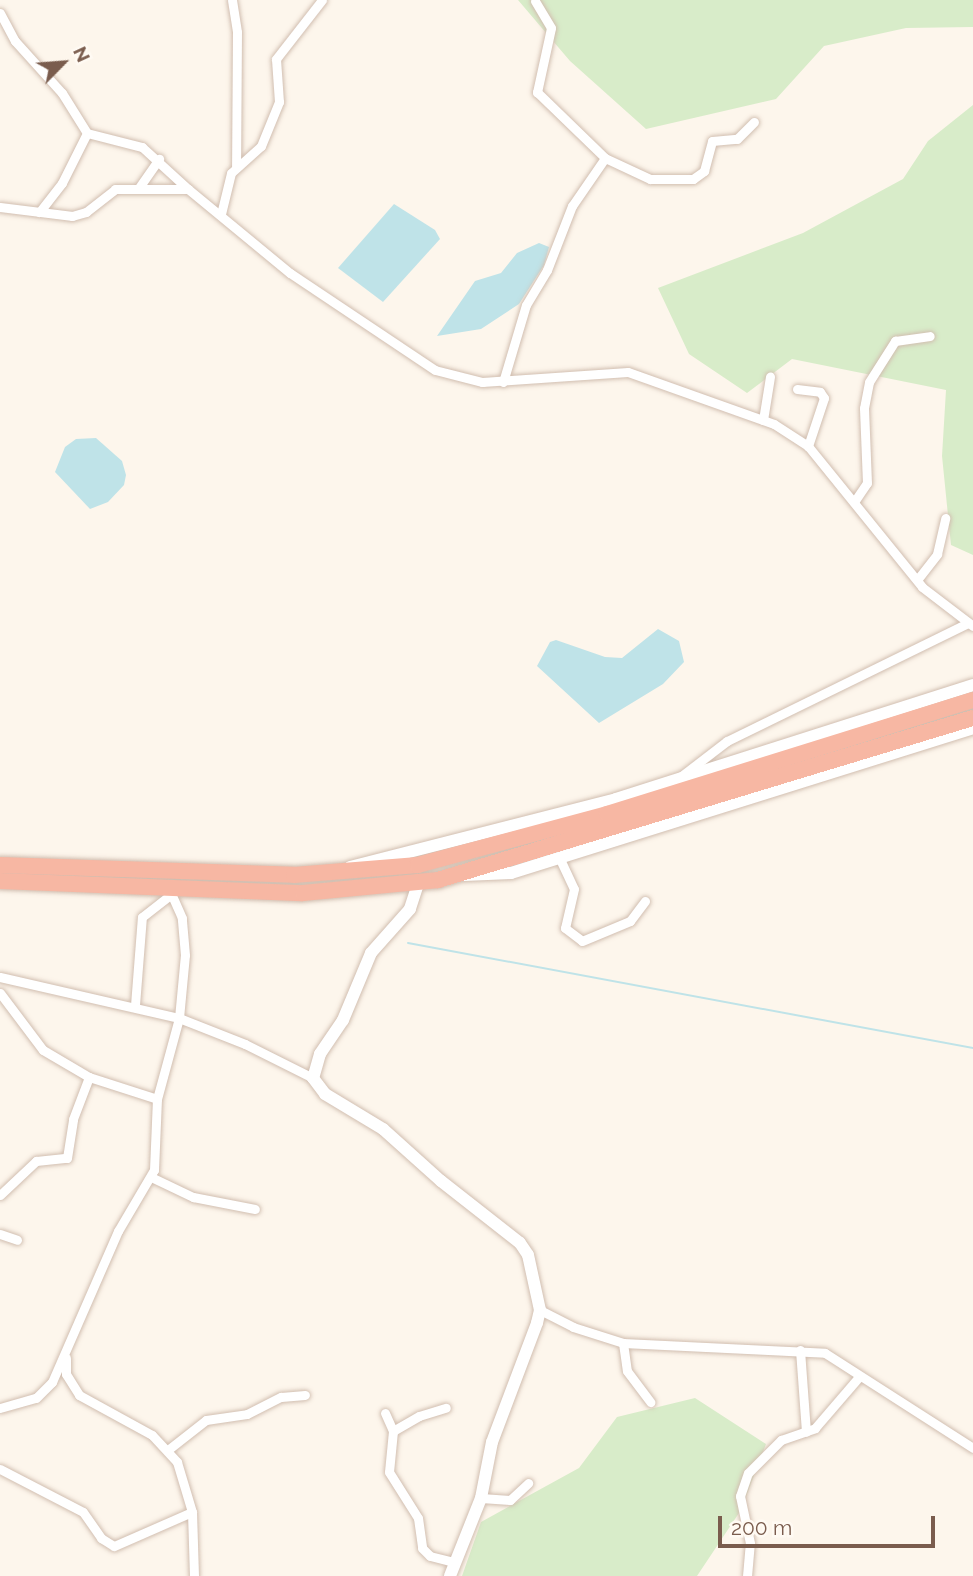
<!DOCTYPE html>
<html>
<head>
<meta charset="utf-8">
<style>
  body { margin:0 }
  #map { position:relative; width:973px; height:1576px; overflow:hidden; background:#fdf6ec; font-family:Raleway,sans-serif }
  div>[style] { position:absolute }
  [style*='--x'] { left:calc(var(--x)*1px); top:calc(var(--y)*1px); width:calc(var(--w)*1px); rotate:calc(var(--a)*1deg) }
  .green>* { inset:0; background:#d8ecc9 }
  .water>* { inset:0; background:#bfe3e8 }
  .stream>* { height:2px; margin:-1px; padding:0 1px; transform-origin:1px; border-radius:1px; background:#bfe3e8 }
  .roads { filter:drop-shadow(0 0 2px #d1beb0) drop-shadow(0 0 2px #d1beb0) }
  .street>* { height:9px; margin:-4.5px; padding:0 4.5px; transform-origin:4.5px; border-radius:4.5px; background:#fff }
  .secondary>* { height:12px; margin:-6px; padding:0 6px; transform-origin:6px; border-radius:6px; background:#fff }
  .highway>* { height:16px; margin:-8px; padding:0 8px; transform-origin:8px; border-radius:8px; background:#f7b7a3 }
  span { translate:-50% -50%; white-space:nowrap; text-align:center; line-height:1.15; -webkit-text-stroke:5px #fffaf3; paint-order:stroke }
  .north { position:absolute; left:28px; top:28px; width:70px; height:70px; -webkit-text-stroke:5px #fffaf3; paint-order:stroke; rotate:65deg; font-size:19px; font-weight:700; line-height:28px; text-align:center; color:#7a5c4d }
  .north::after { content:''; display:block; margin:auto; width:24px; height:32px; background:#7a5c4d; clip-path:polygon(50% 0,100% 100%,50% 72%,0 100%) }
  .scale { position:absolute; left:718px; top:1516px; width:217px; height:32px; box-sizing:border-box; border:4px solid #7a5c4d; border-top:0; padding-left:9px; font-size:21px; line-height:24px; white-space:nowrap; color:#7a5c4d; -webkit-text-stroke:5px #fffaf3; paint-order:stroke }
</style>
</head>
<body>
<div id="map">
  <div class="green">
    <i style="clip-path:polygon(518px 0,973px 0,973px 27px,906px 28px,824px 46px,776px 99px,646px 129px,570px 61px)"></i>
    <i style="clip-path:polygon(973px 105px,973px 555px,951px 545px,942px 456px,946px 390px,792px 359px,747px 393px,689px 354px,658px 288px,803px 233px,903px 179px,928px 141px)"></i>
    <i style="clip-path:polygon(695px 1398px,766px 1444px,741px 1510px,697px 1576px,462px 1576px,481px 1522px,579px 1468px,617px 1417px)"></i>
  </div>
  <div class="water">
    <i style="clip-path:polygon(394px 204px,435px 230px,440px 239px,383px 302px,338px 268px)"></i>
    <i style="clip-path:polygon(539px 243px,549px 247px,544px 265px,519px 304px,481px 329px,437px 336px,475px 281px,501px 273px,517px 253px)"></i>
    <i style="clip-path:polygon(96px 438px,122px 461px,126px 475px,124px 485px,108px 502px,90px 509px,55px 472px,65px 447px,76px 439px)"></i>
    <i style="clip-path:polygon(658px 629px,679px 641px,684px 662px,663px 684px,599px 723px,537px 666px,550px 642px,556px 640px,605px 657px,622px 658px)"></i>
  </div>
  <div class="stream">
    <i style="--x:408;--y:943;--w:575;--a:10.53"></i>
  </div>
  <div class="roads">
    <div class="street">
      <i style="--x:232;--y:0;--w:32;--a:81"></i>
      <i style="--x:237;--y:32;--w:134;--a:90.4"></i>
      <i style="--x:535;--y:1;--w:31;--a:59"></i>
      <i style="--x:551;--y:28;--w:66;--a:102.3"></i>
      <i style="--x:537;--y:92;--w:95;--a:44.1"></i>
      <i style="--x:605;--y:158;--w:50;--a:25"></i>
      <i style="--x:650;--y:179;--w:43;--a:0"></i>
      <i style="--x:693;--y:179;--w:14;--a:-36"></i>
      <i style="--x:704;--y:171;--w:31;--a:-75"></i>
      <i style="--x:712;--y:141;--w:25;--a:-5"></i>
      <i style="--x:737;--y:139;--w:24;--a:-45"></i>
      <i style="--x:0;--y:13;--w:32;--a:62"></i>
      <i style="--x:15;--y:41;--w:70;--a:47.9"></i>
      <i style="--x:62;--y:93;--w:47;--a:58"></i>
      <i style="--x:87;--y:133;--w:56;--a:116.6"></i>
      <i style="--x:62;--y:183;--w:37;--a:128"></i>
      <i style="--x:87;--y:133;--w:57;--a:14.3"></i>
      <i style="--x:142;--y:147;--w:62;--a:42.4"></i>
      <i style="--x:138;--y:189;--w:37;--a:-55"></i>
      <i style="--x:0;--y:207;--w:73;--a:7.1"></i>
      <i style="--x:72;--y:216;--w:15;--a:-16"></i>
      <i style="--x:86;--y:212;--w:37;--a:-38"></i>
      <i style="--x:115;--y:189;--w:73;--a:0"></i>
      <i style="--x:188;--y:189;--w:132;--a:39.5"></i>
      <i style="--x:290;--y:273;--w:174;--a:33.8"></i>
      <i style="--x:435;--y:370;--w:49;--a:14.3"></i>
      <i style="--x:482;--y:382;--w:146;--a:-3.9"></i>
      <i style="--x:628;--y:372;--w:155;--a:19.6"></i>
      <i style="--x:774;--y:424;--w:40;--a:32.9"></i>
      <i style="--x:808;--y:446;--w:181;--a:51"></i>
      <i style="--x:922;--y:587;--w:64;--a:37.4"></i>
      <i style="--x:221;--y:214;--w:42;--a:-76.3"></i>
      <i style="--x:231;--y:173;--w:40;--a:-42"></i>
      <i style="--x:261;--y:146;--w:48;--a:-67.8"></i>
      <i style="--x:279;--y:102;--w:43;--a:-94"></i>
      <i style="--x:276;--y:59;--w:75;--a:-52.1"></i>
      <i style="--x:503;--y:382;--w:80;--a:-73.4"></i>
      <i style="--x:526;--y:305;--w:41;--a:-59"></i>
      <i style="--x:547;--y:270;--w:69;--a:-68.7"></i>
      <i style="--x:572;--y:206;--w:58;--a:-55.5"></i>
      <i style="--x:797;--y:389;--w:23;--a:7"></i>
      <i style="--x:820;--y:392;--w:7;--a:56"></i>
      <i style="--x:824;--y:398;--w:51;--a:108.4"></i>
      <i style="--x:763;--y:420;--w:44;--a:-80.8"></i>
      <i style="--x:854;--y:502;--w:23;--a:-56"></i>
      <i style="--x:867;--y:483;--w:75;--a:-92.3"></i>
      <i style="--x:864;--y:408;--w:26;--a:-79"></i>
      <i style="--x:869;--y:382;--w:49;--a:-57.6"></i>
      <i style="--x:895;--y:341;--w:35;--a:-8"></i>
      <i style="--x:917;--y:580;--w:33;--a:-52"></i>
      <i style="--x:937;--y:554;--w:37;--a:-77"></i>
      <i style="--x:680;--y:777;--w:59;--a:-37.5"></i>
      <i style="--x:727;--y:741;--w:268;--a:-26.1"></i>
      <i style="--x:559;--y:857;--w:35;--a:65"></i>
      <i style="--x:574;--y:889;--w:40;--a:103"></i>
      <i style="--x:565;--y:928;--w:21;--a:37"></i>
      <i style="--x:582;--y:941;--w:52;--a:-22.6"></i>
      <i style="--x:630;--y:921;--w:25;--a:-53"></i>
      <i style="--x:0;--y:977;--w:184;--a:12.9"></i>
      <i style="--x:179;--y:1018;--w:71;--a:21.5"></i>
      <i style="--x:245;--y:1044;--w:76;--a:26.6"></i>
      <i style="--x:0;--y:993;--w:71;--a:53"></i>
      <i style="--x:43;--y:1050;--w:53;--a:30.4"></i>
      <i style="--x:89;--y:1077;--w:71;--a:17.9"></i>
      <i style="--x:135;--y:1005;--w:88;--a:-85.5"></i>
      <i style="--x:142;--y:917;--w:37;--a:-38"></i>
      <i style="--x:151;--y:1177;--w:47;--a:25.5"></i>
      <i style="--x:193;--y:1197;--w:63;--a:11"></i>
      <i style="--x:0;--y:1195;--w:50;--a:-43.4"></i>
      <i style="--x:36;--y:1161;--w:31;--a:-6"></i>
      <i style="--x:67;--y:1158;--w:39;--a:-81"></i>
      <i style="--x:73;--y:1119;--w:45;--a:-69.1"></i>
      <i style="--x:0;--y:1234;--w:18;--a:19"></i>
      <i style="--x:540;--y:1310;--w:37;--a:27"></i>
      <i style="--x:573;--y:1327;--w:52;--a:17.7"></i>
      <i style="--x:623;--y:1343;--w:202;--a:2.8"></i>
      <i style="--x:825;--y:1353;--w:176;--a:32.7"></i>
      <i style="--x:623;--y:1343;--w:28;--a:82"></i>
      <i style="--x:627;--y:1371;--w:39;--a:53"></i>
      <i style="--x:800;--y:1350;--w:82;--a:85.8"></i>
      <i style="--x:66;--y:1358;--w:16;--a:90"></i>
      <i style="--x:66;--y:1374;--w:25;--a:58"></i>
      <i style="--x:79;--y:1395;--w:83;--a:28.7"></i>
      <i style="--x:152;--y:1435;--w:37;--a:47"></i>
      <i style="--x:177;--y:1462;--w:52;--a:73.3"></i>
      <i style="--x:192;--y:1512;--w:64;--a:88.2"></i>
      <i style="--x:0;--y:1408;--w:37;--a:-16"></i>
      <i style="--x:36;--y:1398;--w:23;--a:-45"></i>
      <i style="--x:52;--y:1382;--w:165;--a:-66.4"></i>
      <i style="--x:118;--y:1231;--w:71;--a:-59.5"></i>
      <i style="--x:154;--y:1170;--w:71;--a:-87.6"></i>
      <i style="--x:157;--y:1099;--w:84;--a:-74.8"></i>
      <i style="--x:179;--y:1018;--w:63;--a:-84.6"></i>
      <i style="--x:185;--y:955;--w:37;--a:-95"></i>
      <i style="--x:182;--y:918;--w:34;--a:-114"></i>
      <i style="--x:385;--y:1413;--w:20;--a:66"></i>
      <i style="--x:393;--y:1431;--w:41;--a:95.6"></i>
      <i style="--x:389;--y:1472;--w:54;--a:57.8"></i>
      <i style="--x:418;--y:1518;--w:30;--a:82"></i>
      <i style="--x:422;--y:1548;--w:11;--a:45"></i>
      <i style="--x:430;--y:1556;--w:25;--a:14"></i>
      <i style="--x:393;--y:1431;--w:30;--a:-30"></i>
      <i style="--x:419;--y:1416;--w:28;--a:-17"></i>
      <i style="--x:169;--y:1449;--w:47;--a:-38.1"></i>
      <i style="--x:206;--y:1420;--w:41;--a:-8.3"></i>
      <i style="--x:247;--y:1414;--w:38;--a:-27"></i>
      <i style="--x:281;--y:1397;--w:24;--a:-5"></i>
      <i style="--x:0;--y:1469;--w:93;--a:27.4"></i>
      <i style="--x:83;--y:1512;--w:32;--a:55"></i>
      <i style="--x:101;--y:1538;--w:15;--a:32"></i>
      <i style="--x:114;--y:1546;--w:85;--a:-23.6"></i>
      <i style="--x:481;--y:1498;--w:29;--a:4"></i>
      <i style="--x:510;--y:1500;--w:25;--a:-43"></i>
      <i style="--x:747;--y:1576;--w:33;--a:-85"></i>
      <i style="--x:750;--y:1543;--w:48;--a:-102"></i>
      <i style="--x:740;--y:1496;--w:24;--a:-71"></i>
      <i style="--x:748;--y:1473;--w:47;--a:-45"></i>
      <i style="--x:781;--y:1440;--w:36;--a:-19"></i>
      <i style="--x:815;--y:1428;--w:66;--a:-49.3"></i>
    </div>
    <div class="secondary">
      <i style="--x:350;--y:867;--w:275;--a:-14.3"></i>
      <i style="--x:616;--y:799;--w:375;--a:-17.7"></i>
      <i style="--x:464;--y:875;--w:47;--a:-2.4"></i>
      <i style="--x:511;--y:873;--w:484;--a:-17.4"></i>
      <i style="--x:418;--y:884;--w:26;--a:108"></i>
      <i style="--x:410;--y:909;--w:59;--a:131.6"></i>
      <i style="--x:371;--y:953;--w:73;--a:112.7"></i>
      <i style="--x:343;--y:1020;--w:41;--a:124.1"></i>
      <i style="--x:320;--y:1054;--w:25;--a:106"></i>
      <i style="--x:313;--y:1078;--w:20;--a:53"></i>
      <i style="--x:325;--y:1094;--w:68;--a:31.1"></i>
      <i style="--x:383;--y:1129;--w:78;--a:41.9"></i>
      <i style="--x:441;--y:1181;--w:100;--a:38.1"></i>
      <i style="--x:520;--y:1243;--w:14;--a:56"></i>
      <i style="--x:528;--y:1255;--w:56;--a:77.7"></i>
      <i style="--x:540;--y:1310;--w:13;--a:103"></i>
      <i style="--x:537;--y:1323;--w:127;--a:110.7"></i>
      <i style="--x:492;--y:1442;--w:57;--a:101.1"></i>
      <i style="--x:481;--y:1498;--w:84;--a:111.7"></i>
    </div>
    <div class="highway">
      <i style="--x:0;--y:865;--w:294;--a:1.9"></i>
      <i style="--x:294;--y:875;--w:124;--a:-4.6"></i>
      <i style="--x:418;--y:865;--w:196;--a:-15.1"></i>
      <i style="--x:607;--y:814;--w:383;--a:-17.3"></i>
      <i style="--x:0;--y:881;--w:303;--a:2.3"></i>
      <i style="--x:303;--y:893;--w:136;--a:-5.5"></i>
      <i style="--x:438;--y:880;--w:559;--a:-16.85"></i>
    </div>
  </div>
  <div class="north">N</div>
  <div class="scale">200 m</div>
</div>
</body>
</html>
